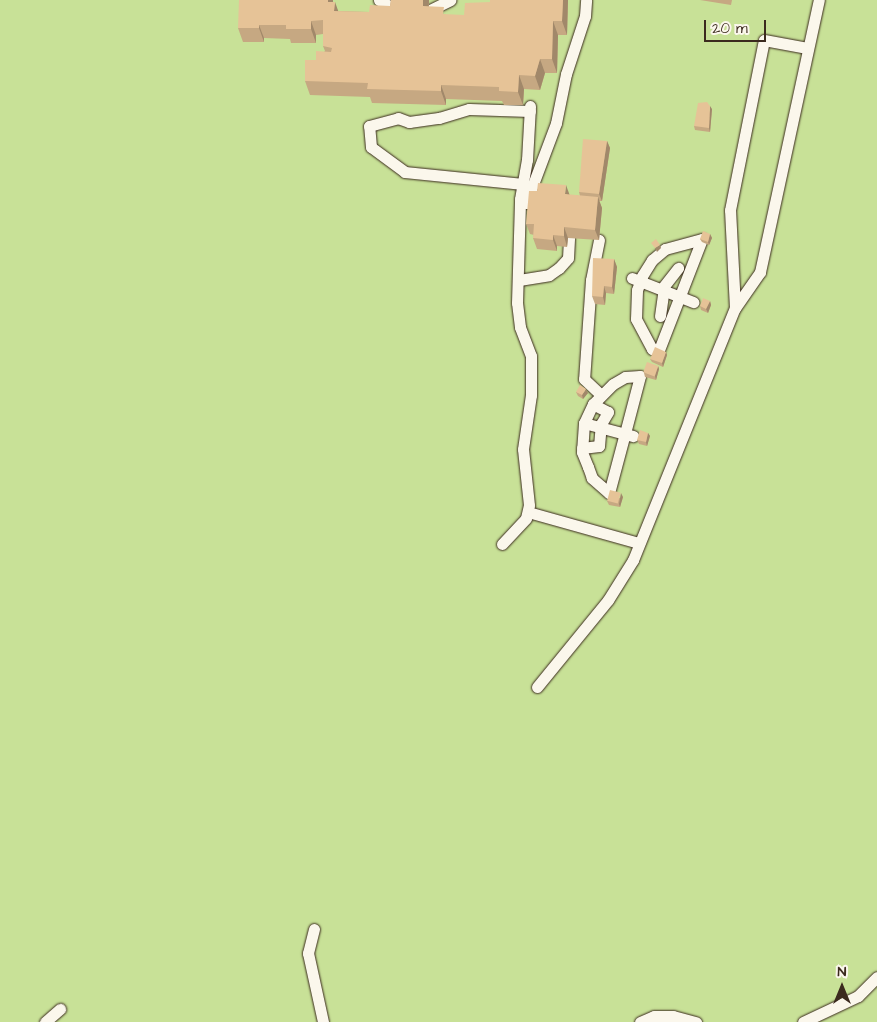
<!DOCTYPE html>
<html>
<head>
<meta charset="utf-8">
<style>
  body { margin:0 }
  #map { position:relative; width:877px; height:1022px; overflow:hidden; background:#f5e7d2; font-family:"Architects Daughter",sans-serif }
  div>[style] { position:absolute }
  [style*='--x'] { left:calc(var(--x)*1px); top:calc(var(--y)*1px); width:calc(var(--w)*1px); rotate:calc(var(--a)*1deg) }
  .green>* { inset:0; background:#c8e197; transform-origin:0 0 }
  .roads { filter:drop-shadow(0 0 1px #3b2a1e) drop-shadow(0 0 1px #3b2a1e) }
  .service>* { height:11px; margin:-5.5px; padding:0 5.5px; transform-origin:5.5px; border-radius:5.5px; background:#fbf7ec }
  .wall>* { inset:0; background:#c6a882 }
  .shaded-wall>* { inset:0; background:#a1886a }
  .building>* { inset:0; background:#e6c397; transform-origin:0 0 }
  span { translate:-50% -50%; white-space:nowrap; text-align:center; line-height:1.15; -webkit-text-stroke:4.5px #fbf7ec; paint-order:stroke }
  .north { position:absolute; left:817px; top:962px; width:50px; height:50px; -webkit-text-stroke:4px #fbf7ec; paint-order:stroke; rotate:0deg; font-size:14px; font-weight:700; line-height:20px; text-align:center; color:#3b2a1e }
  .north::after { content:''; display:block; margin:auto; width:18px; height:22px; background:#3b2a1e; clip-path:polygon(50% 0,100% 100%,50% 72%,0 100%) }
  .scale { position:absolute; left:704px; top:20px; width:62px; height:22px; box-sizing:border-box; border:2px solid #3b2a1e; border-top:0; padding-left:6px; font-size:15px; line-height:18px; white-space:nowrap; color:#3b2a1e; -webkit-text-stroke:4px #fbf7ec; paint-order:stroke }
</style>
</head>
<body>
<div id="map">
  <div class="green">
    <i style="left:0;top:0;width:877px;height:1022px"></i>
  </div>
  <div class="roads">
    <div class="service">
      <i style="--x:379;--y:0;--w:20;--a:30"></i>
      <i style="--x:428;--y:11;--w:25;--a:-26"></i>
      <i style="--x:523;--y:184;--w:119;--a:-174.2"></i>
      <i style="--x:405;--y:172;--w:42;--a:-143.7"></i>
      <i style="--x:371;--y:147;--w:21;--a:-95"></i>
      <i style="--x:369;--y:126;--w:30;--a:-15"></i>
      <i style="--x:398;--y:118;--w:12;--a:20"></i>
      <i style="--x:409;--y:122;--w:30;--a:-8"></i>
      <i style="--x:439;--y:118;--w:31;--a:-17"></i>
      <i style="--x:469;--y:109;--w:61;--a:1.9"></i>
      <i style="--x:526;--y:203;--w:85;--a:-69.4"></i>
      <i style="--x:556;--y:123;--w:50;--a:-78.5"></i>
      <i style="--x:566;--y:74;--w:61;--a:-71.9"></i>
      <i style="--x:585;--y:16;--w:16;--a:-86"></i>
      <i style="--x:702;--y:239;--w:119;--a:111.2"></i>
      <i style="--x:659;--y:350;--w:7;--a:-172"></i>
      <i style="--x:652;--y:349;--w:34;--a:-118"></i>
      <i style="--x:636;--y:319;--w:29;--a:-88"></i>
      <i style="--x:637;--y:290;--w:15;--a:-70"></i>
      <i style="--x:642;--y:276;--w:19;--a:-58"></i>
      <i style="--x:652;--y:260;--w:17;--a:-40"></i>
      <i style="--x:665;--y:249;--w:38;--a:-15"></i>
      <i style="--x:599;--y:240;--w:41;--a:101.3"></i>
      <i style="--x:591;--y:280;--w:99;--a:94"></i>
      <i style="--x:584;--y:379;--w:23;--a:43"></i>
      <i style="--x:632;--y:278;--w:66;--a:21.5"></i>
      <i style="--x:519;--y:280;--w:30;--a:-9"></i>
      <i style="--x:549;--y:275;--w:12;--a:-35"></i>
      <i style="--x:559;--y:268;--w:13;--a:-48"></i>
      <i style="--x:568;--y:258;--w:20;--a:-87"></i>
      <i style="--x:735;--y:308;--w:98;--a:-92.9"></i>
      <i style="--x:730;--y:210;--w:173;--a:-78.7"></i>
      <i style="--x:764;--y:40;--w:44;--a:10.5"></i>
      <i style="--x:660;--y:316;--w:30;--a:-82"></i>
      <i style="--x:664;--y:286;--w:23;--a:-52"></i>
      <i style="--x:640;--y:376;--w:59;--a:104.7"></i>
      <i style="--x:625;--y:433;--w:62;--a:104.9"></i>
      <i style="--x:609;--y:493;--w:23;--a:-139"></i>
      <i style="--x:592;--y:478;--w:12;--a:-110"></i>
      <i style="--x:588;--y:467;--w:16;--a:-112"></i>
      <i style="--x:582;--y:452;--w:29;--a:-86"></i>
      <i style="--x:584;--y:423;--w:21;--a:-65"></i>
      <i style="--x:593;--y:404;--w:28;--a:-45"></i>
      <i style="--x:613;--y:384;--w:14;--a:-30"></i>
      <i style="--x:625;--y:377;--w:15;--a:-4"></i>
      <i style="--x:584;--y:423;--w:51;--a:14.9"></i>
      <i style="--x:582;--y:448;--w:17;--a:-7"></i>
      <i style="--x:599;--y:446;--w:22;--a:-85"></i>
      <i style="--x:601;--y:424;--w:14;--a:-60"></i>
      <i style="--x:608;--y:412;--w:17;--a:-152"></i>
      <i style="--x:528;--y:512;--w:115;--a:15.6"></i>
      <i style="--x:502;--y:544;--w:35;--a:-47"></i>
      <i style="--x:526;--y:518;--w:13;--a:-77"></i>
      <i style="--x:529;--y:505;--w:56;--a:-96.1"></i>
      <i style="--x:523;--y:449;--w:55;--a:-81.6"></i>
      <i style="--x:531;--y:395;--w:39;--a:-90"></i>
      <i style="--x:531;--y:356;--w:31;--a:-111"></i>
      <i style="--x:520;--y:327;--w:24;--a:-97"></i>
      <i style="--x:517;--y:303;--w:104;--a:-88.3"></i>
      <i style="--x:520;--y:199;--w:40;--a:-80"></i>
      <i style="--x:527;--y:160;--w:54;--a:-86.8"></i>
      <i style="--x:537;--y:687;--w:112;--a:-50.8"></i>
      <i style="--x:608;--y:600;--w:47;--a:-58"></i>
      <i style="--x:633;--y:560;--w:272;--a:-68"></i>
      <i style="--x:735;--y:308;--w:44;--a:-55.2"></i>
      <i style="--x:760;--y:272;--w:278;--a:-77.8"></i>
      <i style="--x:314;--y:929;--w:25;--a:104"></i>
      <i style="--x:308;--y:953;--w:71;--a:77.7"></i>
      <i style="--x:45;--y:1022;--w:20;--a:-41"></i>
      <i style="--x:640;--y:1022;--w:15;--a:-23"></i>
      <i style="--x:654;--y:1016;--w:19;--a:0"></i>
      <i style="--x:673;--y:1016;--w:24;--a:15"></i>
      <i style="--x:803;--y:1022;--w:61;--a:-25.3"></i>
      <i style="--x:858;--y:996;--w:27;--a:-45"></i>
    </div>
  </div>
  <div class="wall">
    <i style="clip-path:polygon(391px 0,429px 0,429px 7px,446px 15px,464px 15px,568px 0,567px 35px,558px 35px,557px 73px,545px 73px,540px 90px,524px 89px,523px 105px,504px 105px,502px 101px,446px 99px,446px 105px,372px 103px,370px 97px,310px 95px,305px 81px,316px 60px,325px 51px,323px 46px,323px 34px,316px 35px,316px 43px,291px 43px,290px 39px,264px 38px,264px 42px,243px 42px,238px 28px,333px 2px,338px 11px,369px 12px,390px 6px)"></i>
    <i style="clip-path:polygon(700px 0,732px 0,731px 5px)"></i>
    <i style="clip-path:polygon(712px 109px,710px 132px,695px 130px,694px 126px)"></i>
    <i style="clip-path:polygon(607px 141px,610px 148px,602px 201px,599px 201px,602px 208px,599px 240px,568px 238px,567px 247px,557px 246px,557px 251px,537px 249px,533px 238px,534px 235px,530px 234px,526px 224px,569px 195px,580px 196px,579px 192px)"></i>
    <i style="clip-path:polygon(710px 234px,712px 238px,709px 245px,702px 242px,700px 239px)"></i>
    <i style="clip-path:polygon(614px 259px,617px 267px,614px 294px,606px 293px,605px 305px,595px 304px,592px 296px)"></i>
    <i style="clip-path:polygon(710px 301px,711px 305px,708px 313px,701px 310px,700px 306px)"></i>
    <i style="clip-path:polygon(666px 352px,667px 355px,663px 367px,652px 362px,650px 359px)"></i>
    <i style="clip-path:polygon(658px 366px,659px 369px,656px 380px,645px 377px,644px 373px)"></i>
    <i style="clip-path:polygon(576px 392px,588px 393px,583px 399px,578px 396px)"></i>
    <i style="clip-path:polygon(648px 433px,650px 436px,647px 446px,639px 444px,637px 440px)"></i>
    <i style="clip-path:polygon(623px 497px,620px 507px,609px 505px,607px 501px)"></i>
  </div>
  <div class="shaded-wall">
    <i style="clip-path:polygon(328px 0,333px 0,333px 16px,328px 2px)"></i>
    <i style="clip-path:polygon(423px 0,429px 0,428px 20px,423px 6px)"></i>
    <i style="clip-path:polygon(563px 0,568px 0,567px 35px,562px 21px)"></i>
    <i style="clip-path:polygon(335px 2px,340px 16px,334px 11px)"></i>
    <i style="clip-path:polygon(311px 21px,316px 35px,316px 43px,311px 29px)"></i>
    <i style="clip-path:polygon(553px 21px,558px 35px,557px 73px,552px 59px)"></i>
    <i style="clip-path:polygon(259px 25px,264px 38px,264px 42px,259px 28px)"></i>
    <i style="clip-path:polygon(540px 59px,545px 73px,540px 90px,535px 76px)"></i>
    <i style="clip-path:polygon(519px 75px,524px 89px,523px 105px,518px 92px)"></i>
    <i style="clip-path:polygon(441px 85px,446px 99px,446px 105px,441px 91px)"></i>
    <i style="clip-path:polygon(710px 106px,712px 109px,710px 132px,709px 128px)"></i>
    <i style="clip-path:polygon(607px 141px,610px 148px,602px 201px,599px 194px)"></i>
    <i style="clip-path:polygon(566px 185px,570px 196px,565px 194px)"></i>
    <i style="clip-path:polygon(598px 197px,602px 208px,599px 240px,595px 230px)"></i>
    <i style="clip-path:polygon(564px 227px,568px 238px,567px 247px,564px 236px)"></i>
    <i style="clip-path:polygon(710px 234px,712px 238px,709px 245px,708px 242px)"></i>
    <i style="clip-path:polygon(553px 235px,557px 246px,557px 251px,553px 240px)"></i>
    <i style="clip-path:polygon(660px 245px,661px 248px,657px 252px,655px 248px)"></i>
    <i style="clip-path:polygon(614px 259px,617px 267px,614px 294px,612px 287px)"></i>
    <i style="clip-path:polygon(604px 286px,606px 293px,605px 305px,603px 297px)"></i>
    <i style="clip-path:polygon(710px 301px,711px 305px,708px 313px,706px 309px)"></i>
    <i style="clip-path:polygon(666px 352px,667px 355px,663px 367px,662px 363px)"></i>
    <i style="clip-path:polygon(658px 366px,659px 369px,656px 380px,655px 376px)"></i>
    <i style="clip-path:polygon(586px 389px,588px 393px,583px 399px,582px 395px)"></i>
    <i style="clip-path:polygon(648px 433px,650px 436px,647px 446px,646px 442px)"></i>
    <i style="clip-path:polygon(621px 493px,623px 497px,620px 507px,619px 504px)"></i>
  </div>
  <div class="building">
    <i style="clip-path:polygon(239px 0,312px 0,312px 2px,312px 0,328px 0,328px 2px,335px 2px,334px 11px,369px 12px,370px 5px,390px 6px,391px 0,423px 0,423px 6px,444px 7px,443px 14px,464px 15px,465px 3px,490px 2px,490px 0,563px 0,562px 21px,553px 21px,552px 59px,540px 59px,535px 76px,519px 75px,518px 92px,499px 91px,499px 87px,441px 85px,441px 91px,367px 89px,368px 83px,305px 81px,305px 60px,316px 60px,316px 51px,331px 52px,332px 48px,323px 46px,323px 20px,311px 21px,311px 29px,286px 29px,286px 25px,259px 25px,259px 28px,238px 28px)"></i>
    <i style="clip-path:polygon(707px 102px,710px 106px,709px 128px,694px 126px,698px 103px)"></i>
    <i style="clip-path:polygon(583px 139px,607px 141px,599px 194px,579px 192px)"></i>
    <i style="clip-path:polygon(538px 183px,566px 185px,565px 194px,598px 197px,595px 230px,564px 227px,564px 236px,553px 235px,553px 240px,533px 238px,534px 224px,526px 224px,529px 191px,537px 191px)"></i>
    <i style="clip-path:polygon(703px 231px,710px 234px,708px 242px,700px 239px)"></i>
    <i style="clip-path:polygon(656px 239px,660px 245px,655px 248px,651px 243px)"></i>
    <i style="clip-path:polygon(593px 258px,614px 259px,612px 287px,604px 286px,603px 297px,592px 296px)"></i>
    <i style="clip-path:polygon(703px 298px,710px 301px,706px 309px,700px 306px)"></i>
    <i style="clip-path:polygon(655px 347px,666px 352px,662px 363px,650px 359px)"></i>
    <i style="left:647px;top:362px;width:12px;height:11px;rotate:20deg"></i>
    <i style="clip-path:polygon(580px 385px,586px 389px,582px 395px,576px 392px)"></i>
    <i style="clip-path:polygon(640px 430px,648px 433px,646px 442px,637px 440px)"></i>
    <i style="left:610px;top:490px;width:11px;height:11px;rotate:15deg"></i>
  </div>
  <div class="north">N</div>
  <div class="scale">20 m</div>
</div>
</body>
</html>
